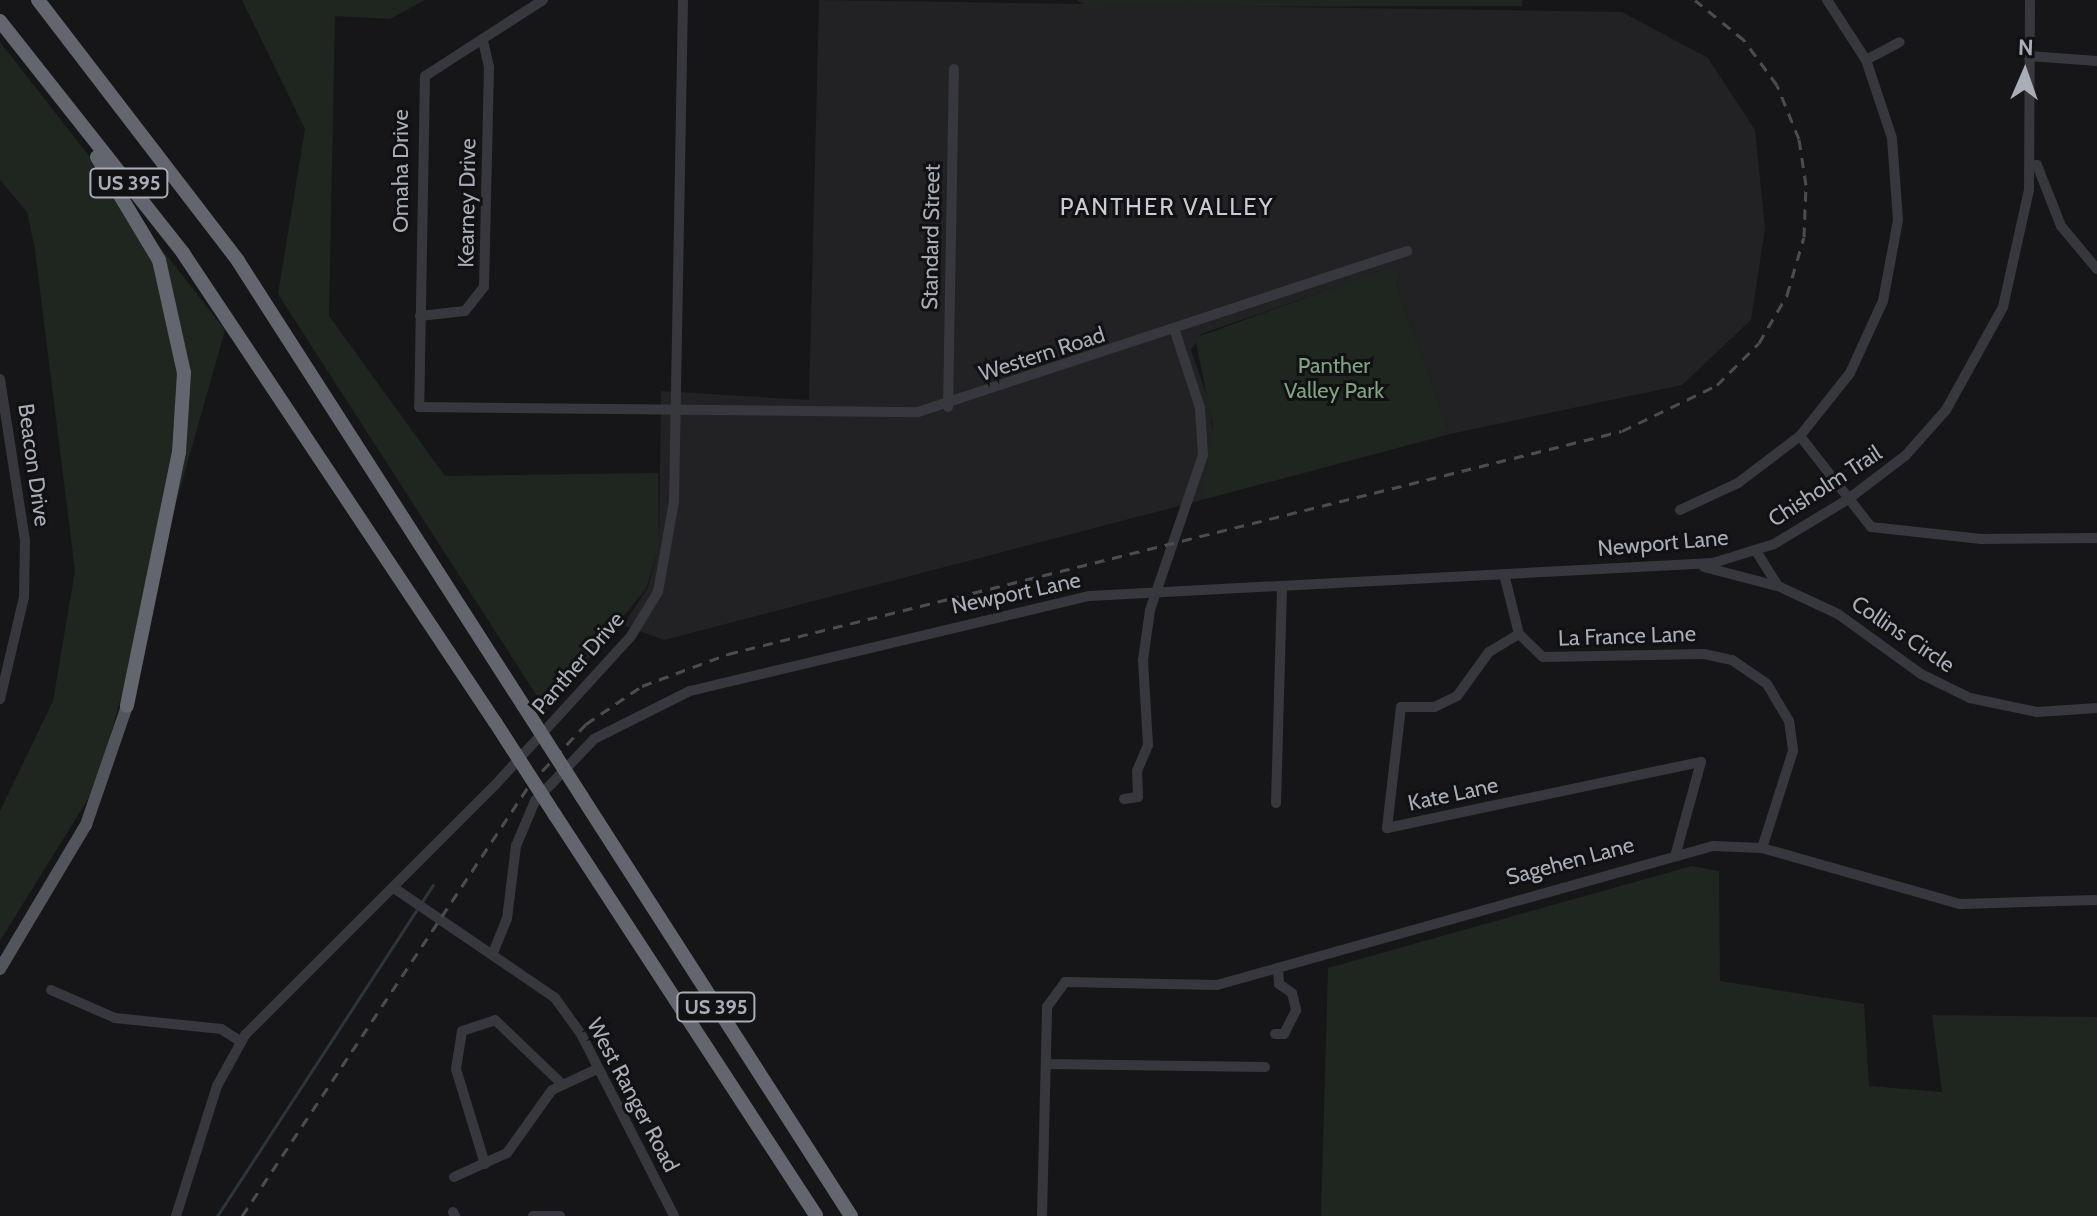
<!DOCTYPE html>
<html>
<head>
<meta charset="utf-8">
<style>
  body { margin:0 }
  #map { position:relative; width:2097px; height:1216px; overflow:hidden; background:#161618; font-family:Cabin,sans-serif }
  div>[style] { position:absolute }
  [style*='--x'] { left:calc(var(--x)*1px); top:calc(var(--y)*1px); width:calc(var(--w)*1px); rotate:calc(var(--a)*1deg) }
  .built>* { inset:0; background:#222225 }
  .green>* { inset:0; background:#1e261f }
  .stream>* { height:3px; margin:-1.5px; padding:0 1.5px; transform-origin:1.5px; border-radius:1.5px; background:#2c353c }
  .minor>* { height:10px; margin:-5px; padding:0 5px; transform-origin:5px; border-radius:5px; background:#37383d }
  .major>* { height:12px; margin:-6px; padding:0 6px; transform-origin:6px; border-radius:6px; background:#53555c }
  .highway>* { height:14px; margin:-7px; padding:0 7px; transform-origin:7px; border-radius:7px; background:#63666e }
  .rail>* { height:3px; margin-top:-1.5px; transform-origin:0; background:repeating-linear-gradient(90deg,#4a4c52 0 10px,transparent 0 18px) }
  .highway-bridge>* { height:14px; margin:-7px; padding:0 7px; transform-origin:7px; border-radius:7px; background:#63666e }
  span { translate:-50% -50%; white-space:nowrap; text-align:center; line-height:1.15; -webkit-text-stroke:6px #111113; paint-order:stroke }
  .shield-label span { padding:2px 6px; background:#111113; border:2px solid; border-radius:6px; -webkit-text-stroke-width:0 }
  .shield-label { font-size:20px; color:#a8adb8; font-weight:700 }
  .street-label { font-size:22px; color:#a8adb8 }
  .park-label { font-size:22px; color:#7fa381 }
  .neighbourhood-label { font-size:24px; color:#c9ccd4; letter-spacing:2px }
  .north { position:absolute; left:1985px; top:32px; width:80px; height:80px; -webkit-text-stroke:6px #111113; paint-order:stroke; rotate:2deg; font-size:22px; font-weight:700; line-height:32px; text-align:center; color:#a8adb8 }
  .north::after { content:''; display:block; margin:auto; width:28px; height:36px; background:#a8adb8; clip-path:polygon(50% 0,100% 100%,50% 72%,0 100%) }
</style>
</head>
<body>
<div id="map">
  <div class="built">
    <i style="clip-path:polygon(819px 0,1622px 12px,1708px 58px,1755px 130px,1765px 228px,1751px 320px,1682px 385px,1450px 434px,1397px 287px,1399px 274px,1387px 269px,1201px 334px,1191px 350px,1210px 405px,1214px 450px,1202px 500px,664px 640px,623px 625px,647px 589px,659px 548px,661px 391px,809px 400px)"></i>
  </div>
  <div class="green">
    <i style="clip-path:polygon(242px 0,425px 0,390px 19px,335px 16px,329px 316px,445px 476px,658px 473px,659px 548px,646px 589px,546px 710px,278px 294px,305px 129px)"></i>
    <i style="clip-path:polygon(1076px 0,1522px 0,1522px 6px,1090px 7px)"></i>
    <i style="clip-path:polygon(0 42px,225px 330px,96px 786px,0 941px,0 811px,53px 701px,75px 571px,35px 250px,27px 212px,0 180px)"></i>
    <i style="clip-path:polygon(1387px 268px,1399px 274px,1397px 287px,1450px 434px,1202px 500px,1213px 426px,1195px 338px)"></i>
    <i style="clip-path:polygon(1692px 866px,1719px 871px,1720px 981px,1864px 1004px,1869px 1086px,1942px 1092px,1932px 1015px,2097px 1017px,2097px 1216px,1321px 1216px,1328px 968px)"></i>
  </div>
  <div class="stream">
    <i style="--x:217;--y:1216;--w:395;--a:-56.9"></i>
  </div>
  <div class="minor">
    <i style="--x:543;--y:0;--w:140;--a:147.2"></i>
    <i style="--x:425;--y:76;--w:331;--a:91"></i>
    <i style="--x:419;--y:407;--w:499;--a:0.6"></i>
    <i style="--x:918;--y:412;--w:515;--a:-18.22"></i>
    <i style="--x:2028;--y:56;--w:69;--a:4.1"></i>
    <i style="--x:1866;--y:60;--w:38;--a:-28"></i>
    <i style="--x:2030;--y:166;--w:7;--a:-8"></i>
    <i style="--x:2037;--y:165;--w:66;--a:68.5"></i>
    <i style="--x:2061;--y:226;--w:56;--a:50.1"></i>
    <i style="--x:420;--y:316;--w:45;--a:-6.3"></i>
    <i style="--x:465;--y:311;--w:31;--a:-52"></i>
    <i style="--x:484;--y:287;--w:220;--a:-88.7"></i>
    <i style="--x:489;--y:67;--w:27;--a:-103"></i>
    <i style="--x:0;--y:379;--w:164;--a:81.2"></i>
    <i style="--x:25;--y:541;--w:56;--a:91"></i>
    <i style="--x:24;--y:597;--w:105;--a:103.2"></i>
    <i style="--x:948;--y:407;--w:338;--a:-89"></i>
    <i style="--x:1800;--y:436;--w:115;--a:52"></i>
    <i style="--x:1871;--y:527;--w:111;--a:6.2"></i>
    <i style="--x:1981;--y:539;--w:116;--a:-0.5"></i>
    <i style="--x:1680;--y:510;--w:64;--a:-25"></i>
    <i style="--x:1738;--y:483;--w:78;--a:-37.2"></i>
    <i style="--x:1800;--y:436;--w:80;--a:-51.6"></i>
    <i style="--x:1850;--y:373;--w:79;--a:-65.4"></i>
    <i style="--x:1883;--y:301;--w:82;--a:-79.5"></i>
    <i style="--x:1898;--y:220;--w:82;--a:-94.2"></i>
    <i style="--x:1892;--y:138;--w:82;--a:-108.4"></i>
    <i style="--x:1866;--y:60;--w:72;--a:-123"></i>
    <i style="--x:1756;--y:551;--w:41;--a:57.8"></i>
    <i style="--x:1778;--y:586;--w:66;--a:25"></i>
    <i style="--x:1838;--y:614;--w:102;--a:35.9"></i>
    <i style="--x:1921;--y:674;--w:55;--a:26.1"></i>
    <i style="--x:1970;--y:698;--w:68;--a:11.8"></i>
    <i style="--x:2037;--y:712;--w:60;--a:-3.8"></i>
    <i style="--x:1704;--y:567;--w:75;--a:14.6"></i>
    <i style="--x:1504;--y:574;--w:62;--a:76"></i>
    <i style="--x:1519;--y:634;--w:33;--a:44"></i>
    <i style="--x:1543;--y:657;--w:161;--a:-1.1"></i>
    <i style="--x:1704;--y:654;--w:29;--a:12"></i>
    <i style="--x:1732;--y:660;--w:42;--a:34.4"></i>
    <i style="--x:1767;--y:684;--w:43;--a:59.3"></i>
    <i style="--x:1789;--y:721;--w:30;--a:82"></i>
    <i style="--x:1793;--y:751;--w:102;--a:107.7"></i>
    <i style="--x:1519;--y:634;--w:35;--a:149"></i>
    <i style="--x:1489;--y:652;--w:54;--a:126"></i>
    <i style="--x:1457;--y:696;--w:25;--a:154"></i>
    <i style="--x:1434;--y:707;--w:33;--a:180"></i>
    <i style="--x:1401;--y:707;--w:122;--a:96.6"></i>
    <i style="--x:1387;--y:828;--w:321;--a:-11.9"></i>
    <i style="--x:1701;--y:762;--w:94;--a:105.4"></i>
    <i style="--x:1124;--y:799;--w:14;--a:-8"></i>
    <i style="--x:1138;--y:797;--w:26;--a:-92"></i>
    <i style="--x:1137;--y:771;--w:28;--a:-67"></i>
    <i style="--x:1148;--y:745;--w:85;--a:-93.4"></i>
    <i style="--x:1143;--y:660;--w:50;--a:-82"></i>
    <i style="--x:1150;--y:610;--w:164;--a:-71.1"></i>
    <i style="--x:1203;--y:455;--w:47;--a:-93.7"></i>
    <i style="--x:1200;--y:408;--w:81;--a:-108"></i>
    <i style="--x:1276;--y:803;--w:213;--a:-88.4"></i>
    <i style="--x:394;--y:888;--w:195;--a:34.3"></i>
    <i style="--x:555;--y:998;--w:44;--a:54.2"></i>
    <i style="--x:581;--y:1034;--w:204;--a:62.9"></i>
    <i style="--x:493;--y:953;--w:37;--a:-68"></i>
    <i style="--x:507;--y:919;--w:74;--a:-83"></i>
    <i style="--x:516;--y:846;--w:49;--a:-67.1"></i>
    <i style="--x:535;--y:801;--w:86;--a:-46.4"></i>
    <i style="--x:594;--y:739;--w:107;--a:-26.6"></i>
    <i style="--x:690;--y:691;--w:411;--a:-13.4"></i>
    <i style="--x:1090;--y:596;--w:624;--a:-3.03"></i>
    <i style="--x:1713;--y:563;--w:64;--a:-17.3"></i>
    <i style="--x:1774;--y:544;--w:85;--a:-31.1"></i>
    <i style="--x:1847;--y:500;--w:74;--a:-37.3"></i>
    <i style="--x:1906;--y:455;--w:60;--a:-48.4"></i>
    <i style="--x:1946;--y:410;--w:118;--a:-61"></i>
    <i style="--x:2003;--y:307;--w:120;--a:-77.5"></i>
    <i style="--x:2029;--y:190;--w:190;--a:-89.7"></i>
    <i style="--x:51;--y:990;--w:70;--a:23.6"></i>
    <i style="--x:115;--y:1018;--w:107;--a:5.9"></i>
    <i style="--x:221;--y:1029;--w:22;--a:32"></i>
    <i style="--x:1275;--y:1034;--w:9;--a:0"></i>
    <i style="--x:1284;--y:1034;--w:27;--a:-63"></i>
    <i style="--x:1296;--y:1010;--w:17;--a:-103"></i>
    <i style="--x:1292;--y:993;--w:16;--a:-145"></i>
    <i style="--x:1279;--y:984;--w:16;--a:-94"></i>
    <i style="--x:1046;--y:1064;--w:219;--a:0.8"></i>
    <i style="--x:485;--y:1164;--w:99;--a:-107"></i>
    <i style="--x:456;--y:1069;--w:38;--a:-81"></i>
    <i style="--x:462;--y:1031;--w:35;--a:-18"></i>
    <i style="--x:495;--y:1020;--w:93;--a:43.7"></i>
    <i style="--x:454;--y:1177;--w:58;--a:-24.4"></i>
    <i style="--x:507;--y:1153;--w:77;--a:-54.5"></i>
    <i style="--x:552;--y:1090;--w:50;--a:-25"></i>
    <i style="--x:453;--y:1212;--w:4;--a:63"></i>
    <i style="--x:176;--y:1216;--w:136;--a:-72.5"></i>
    <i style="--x:217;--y:1086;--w:58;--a:-61.2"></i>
    <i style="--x:245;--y:1035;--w:355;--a:-45"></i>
    <i style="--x:496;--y:784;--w:200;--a:-47.6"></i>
    <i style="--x:631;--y:636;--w:52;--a:-58.5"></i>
    <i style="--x:658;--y:592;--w:92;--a:-80"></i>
    <i style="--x:674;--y:501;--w:501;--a:-88.97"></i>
    <i style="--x:533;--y:1216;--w:27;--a:0"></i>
    <i style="--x:1042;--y:1216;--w:209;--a:-88.6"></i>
    <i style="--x:1047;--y:1007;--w:31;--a:-54"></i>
    <i style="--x:1065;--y:982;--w:152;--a:1.1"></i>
    <i style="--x:1217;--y:985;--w:515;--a:-15.66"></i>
    <i style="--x:1713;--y:846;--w:49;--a:2.3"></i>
    <i style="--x:1762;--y:848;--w:206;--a:15.8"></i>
    <i style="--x:1960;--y:904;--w:137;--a:-1.7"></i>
  </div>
  <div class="major">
    <i style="--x:0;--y:969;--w:168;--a:-59.2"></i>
    <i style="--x:86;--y:825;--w:126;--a:-71"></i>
  </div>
  <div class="highway">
    <i style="--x:38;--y:0;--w:329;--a:52.5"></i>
    <i style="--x:238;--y:261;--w:528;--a:57.3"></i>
    <i style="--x:0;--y:21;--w:295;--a:51.7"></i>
    <i style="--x:183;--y:253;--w:563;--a:56.37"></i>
    <i style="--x:97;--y:157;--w:120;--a:59"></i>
    <i style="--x:159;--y:260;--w:116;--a:77.5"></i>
    <i style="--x:184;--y:373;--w:79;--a:93.6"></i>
    <i style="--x:179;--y:452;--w:259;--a:101.6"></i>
    <i style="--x:582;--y:797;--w:498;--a:57.3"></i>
    <i style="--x:555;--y:815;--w:478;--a:56.9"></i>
  </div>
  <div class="rail">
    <i style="--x:242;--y:1216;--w:519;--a:-56.31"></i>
    <i style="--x:530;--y:784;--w:82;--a:-47"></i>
    <i style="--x:586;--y:724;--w:68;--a:-34.2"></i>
    <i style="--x:642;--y:686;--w:92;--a:-20.4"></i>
    <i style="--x:728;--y:654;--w:921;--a:-14.01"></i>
    <i style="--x:1622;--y:431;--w:106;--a:-25.8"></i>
    <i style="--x:1717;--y:385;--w:59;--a:-45"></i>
    <i style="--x:1759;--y:343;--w:56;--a:-59.7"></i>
    <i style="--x:1787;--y:295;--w:60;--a:-73.7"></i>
    <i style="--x:1804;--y:237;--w:52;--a:-87.8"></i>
    <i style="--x:1806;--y:185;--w:47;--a:-98.7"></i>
    <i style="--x:1799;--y:139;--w:58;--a:-112.2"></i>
    <i style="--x:1777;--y:85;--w:56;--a:-126.3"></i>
    <i style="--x:1744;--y:40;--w:63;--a:-140.8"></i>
  </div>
  <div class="highway-bridge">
    <i style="--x:523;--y:705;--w:109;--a:57.3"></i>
    <i style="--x:495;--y:722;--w:111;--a:57.2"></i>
  </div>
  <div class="shield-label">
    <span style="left:129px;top:183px">US 395</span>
    <span style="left:716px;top:1007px">US 395</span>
  </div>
  <div class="street-label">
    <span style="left:401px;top:171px;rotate:-90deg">Omaha Drive</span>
    <span style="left:467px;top:203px;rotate:-89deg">Kearney Drive</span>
    <span style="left:931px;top:237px;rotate:-89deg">Standard Street</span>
    <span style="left:1042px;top:354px;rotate:-18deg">Western Road</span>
    <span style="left:34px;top:465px;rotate:82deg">Beacon Drive</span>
    <span style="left:1825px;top:486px;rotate:-33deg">Chisholm Trail</span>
    <span style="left:1663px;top:543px;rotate:-5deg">Newport Lane</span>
    <span style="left:1016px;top:593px;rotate:-12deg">Newport Lane</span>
    <span style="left:1903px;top:634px;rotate:34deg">Collins Circle</span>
    <span style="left:1627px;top:636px;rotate:-2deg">La France Lane</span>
    <span style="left:578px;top:663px;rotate:-49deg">Panther Drive</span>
    <span style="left:1453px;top:794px;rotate:-12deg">Kate Lane</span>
    <span style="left:1570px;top:861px;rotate:-15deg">Sagehen Lane</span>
    <span style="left:633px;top:1095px;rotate:62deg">West Ranger Road</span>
  </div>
  <div class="park-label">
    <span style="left:1334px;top:378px">Panther<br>Valley Park</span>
  </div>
  <div class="neighbourhood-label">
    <span style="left:1167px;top:207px">PANTHER VALLEY</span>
  </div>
  <div class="north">N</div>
</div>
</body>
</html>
